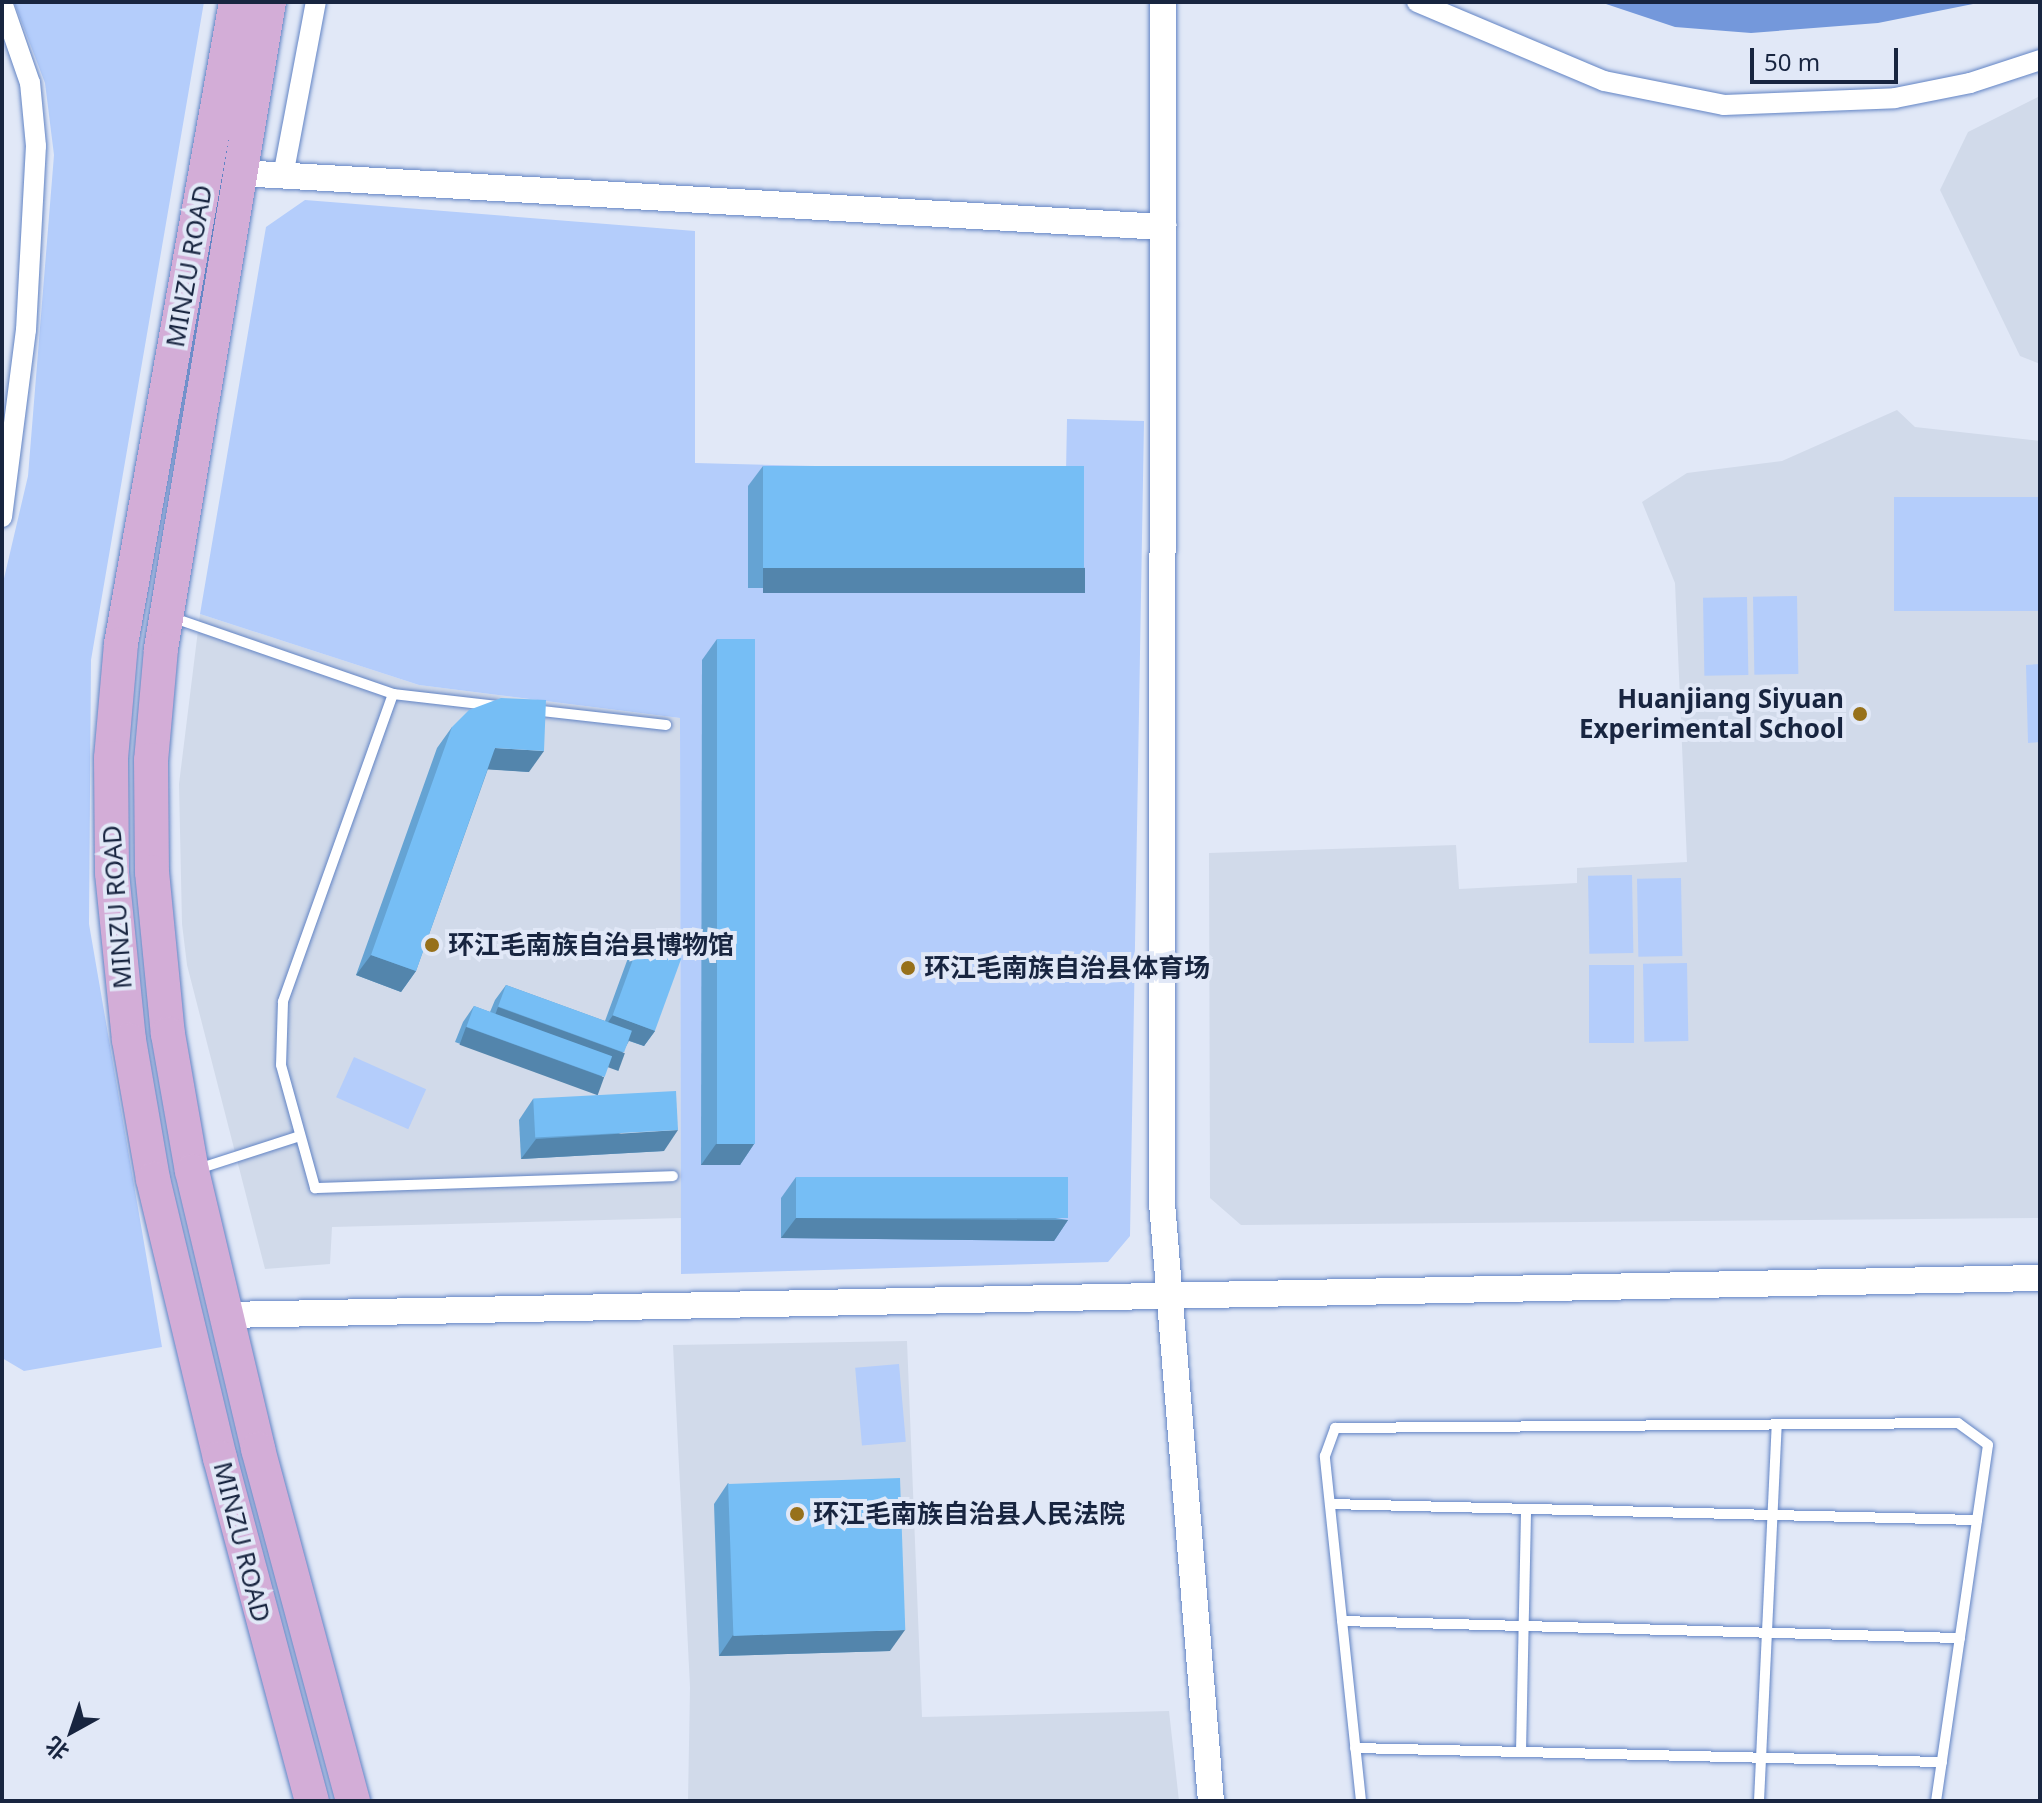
<!DOCTYPE html>
<html>
<head>
<meta charset="utf-8">
<style>
  body { margin:0 }
  #map { position:relative; width:2042px; height:1803px; overflow:hidden; background:#e1e8f7; font-family:"Noto Sans","Noto Sans SC",sans-serif }
  div>[style] { position:absolute }
  [style*='--x'] { left:calc(var(--x)*1px); top:calc(var(--y)*1px); width:calc(var(--w)*1px); rotate:calc(var(--a)*1deg) }
  .built>* { inset:0; background:#d1daea }
  .green>* { inset:0; background:#b4cdfb; transform-origin:0 0 }
  .water>* { inset:0; background:#7498db }
  .roads { filter:drop-shadow(0 0 2px #6284c4) drop-shadow(0 0 2px #6284c4) }
  .service>* { height:10px; margin:-5px; padding:0 5px; transform-origin:5px; border-radius:5px; background:#fff }
  .minor>* { height:20px; margin:-10px; padding:0 10px; transform-origin:10px; border-radius:10px; background:#fff }
  .tertiary>* { height:26px; margin:-13px; padding:0 13px; transform-origin:13px; border-radius:13px; background:#fff }
  .primary>* { height:34px; margin:-17px; padding:0 17px; transform-origin:17px; border-radius:17px; background:#d3add7 }
  .wall>* { inset:0; background:#65a3d3 }
  .shaded-wall>* { inset:0; background:#5385ac; transform-origin:0 0 }
  .building>* { inset:0; background:#76bef5; transform-origin:0 0 }
  .dots>* { width:22px; height:22px; translate:-50% -50%; box-sizing:border-box; border:4px solid #e1e8f7; border-radius:50% }
  span { translate:-50% -50%; white-space:nowrap; text-align:center; line-height:1.15; -webkit-text-stroke:8px #e1e8f7; paint-order:stroke }
  .street-label { font-size:26px; color:#182540 }
  .poi-label { font-size:26px; color:#182540; font-weight:700 }
  .right { translate:-100% -50%; text-align:right }
  .left { translate:0 -50%; text-align:left }
  .frame { position:absolute; inset:0; border:4px solid #182540; pointer-events:none }
  .north { position:absolute; left:32px; top:1691px; width:80px; height:80px; -webkit-text-stroke:6px #e1e8f7; paint-order:stroke; rotate:220deg; font-size:22px; font-weight:700; line-height:32px; text-align:center; color:#182540 }
  .north::after { content:''; display:block; margin:auto; width:28px; height:36px; background:#182540; clip-path:polygon(50% 0,100% 100%,50% 72%,0 100%) }
  .scale { position:absolute; left:1750px; top:48px; width:148px; height:36px; box-sizing:border-box; border:4px solid #182540; border-top:0; padding-left:10px; font-size:24px; line-height:28px; white-space:nowrap; color:#182540; -webkit-text-stroke:6px #e1e8f7; paint-order:stroke }
</style>
</head>
<body>
<div id="map">
  <div class="built">
    <i style="clip-path:polygon(2040px 96px,2040px 364px,2020px 356px,1940px 190px,1968px 132px)"></i>
    <i style="clip-path:polygon(1897px 410px,1915px 427px,2040px 441px,2040px 1218px,1241px 1225px,1210px 1198px,1209px 853px,1456px 845px,1459px 889px,1577px 883px,1577px 868px,1687px 862px,1675px 583px,1642px 502px,1687px 473px,1782px 461px)"></i>
    <i style="clip-path:polygon(200px 614px,419px 685px,680px 718px,681px 1218px,332px 1227px,330px 1264px,265px 1269px,187px 965px,182px 924px,179px 784px)"></i>
    <i style="clip-path:polygon(907px 1341px,922px 1717px,1169px 1711px,1179px 1801px,688px 1801px,690px 1687px,673px 1345px)"></i>
  </div>
  <div class="green">
    <i style="clip-path:polygon(14px 2px,204px 2px,91px 660px,89px 924px,162px 1347px,24px 1371px,2px 1358px,2px 587px,28px 476px,54px 155px,45px 83px)"></i>
    <i style="clip-path:polygon(305px 200px,695px 231px,695px 463px,1066px 472px,1067px 419px,1144px 421px,1130px 1236px,1108px 1262px,681px 1274px,680px 718px,419px 685px,200px 614px,266px 227px)"></i>
    <i style="left:2040px;top:497px;width:114px;height:146px;rotate:90deg"></i>
    <i style="left:1797px;top:596px;width:78px;height:44px;rotate:89deg"></i>
    <i style="left:1747px;top:597px;width:78px;height:44px;rotate:89deg"></i>
    <i style="clip-path:polygon(2040px 664px,2040px 742px,2028px 743px,2026px 665px)"></i>
    <i style="left:1632px;top:875px;width:78px;height:44px;rotate:89deg"></i>
    <i style="left:1681px;top:878px;width:78px;height:44px;rotate:89deg"></i>
    <i style="left:1687px;top:963px;width:78px;height:44px;rotate:89deg"></i>
    <i style="left:1589px;top:965px;width:45px;height:78px"></i>
    <i style="left:354px;top:1057px;width:79px;height:44px;rotate:24deg"></i>
    <i style="left:899px;top:1364px;width:78px;height:44px;rotate:85deg"></i>
  </div>
  <div class="water">
    <i style="clip-path:polygon(1600px 2px,1983px 2px,1878px 23px,1751px 33px,1675px 27px)"></i>
  </div>
  <div class="roads">
    <div class="service">
      <i style="--x:171;--y:617;--w:235;--a:19.1"></i>
      <i style="--x:393;--y:694;--w:105;--a:6.6"></i>
      <i style="--x:393;--y:694;--w:327;--a:109.7"></i>
      <i style="--x:283;--y:1002;--w:63;--a:91.8"></i>
      <i style="--x:281;--y:1065;--w:128;--a:74.5"></i>
      <i style="--x:315;--y:1188;--w:358;--a:-1.9"></i>
      <i style="--x:533;--y:710;--w:134;--a:6.4"></i>
      <i style="--x:198;--y:1169;--w:107;--a:-17.9"></i>
      <i style="--x:1330;--y:1504;--w:647;--a:1.42"></i>
      <i style="--x:1342;--y:1621;--w:618;--a:1.58"></i>
      <i style="--x:1355;--y:1748;--w:587;--a:1.37"></i>
      <i style="--x:1521;--y:1752;--w:243;--a:-88.8"></i>
      <i style="--x:1361;--y:1801;--w:347;--a:-96"></i>
      <i style="--x:1325;--y:1456;--w:30;--a:-70"></i>
      <i style="--x:1335;--y:1428;--w:623;--a:-0.46"></i>
      <i style="--x:1958;--y:1423;--w:37;--a:36"></i>
      <i style="--x:1988;--y:1445;--w:360;--a:98.3"></i>
      <i style="--x:1759;--y:1801;--w:377;--a:-87.3"></i>
    </div>
    <div class="minor">
      <i style="--x:1417;--y:2;--w:203;--a:22.9"></i>
      <i style="--x:1604;--y:81;--w:122;--a:11.3"></i>
      <i style="--x:1724;--y:105;--w:171;--a:-2.3"></i>
      <i style="--x:1895;--y:98;--w:76;--a:-11.3"></i>
      <i style="--x:1970;--y:83;--w:74;--a:-18.2"></i>
      <i style="--x:283;--y:176;--w:177;--a:-79.3"></i>
      <i style="--x:2;--y:517;--w:189;--a:-82.7"></i>
      <i style="--x:26;--y:330;--w:184;--a:-86.9"></i>
      <i style="--x:36;--y:146;--w:63;--a:-95.4"></i>
      <i style="--x:30;--y:83;--w:86;--a:-109.1"></i>
    </div>
    <div class="tertiary">
      <i style="--x:1163;--y:2;--w:1201;--a:90.05"></i>
      <i style="--x:1162;--y:1203;--w:600;--a:85.32"></i>
      <i style="--x:240;--y:173;--w:925;--a:3.35"></i>
      <i style="--x:226;--y:1315;--w:1814;--a:-1.17"></i>
    </div>
    <div class="primary">
      <i style="--x:236;--y:2;--w:652;--a:100.16"></i>
      <i style="--x:121;--y:644;--w:114;--a:95"></i>
      <i style="--x:111;--y:758;--w:115;--a:89.5"></i>
      <i style="--x:112;--y:873;--w:168;--a:84.2"></i>
      <i style="--x:129;--y:1040;--w:141;--a:80.2"></i>
      <i style="--x:153;--y:1179;--w:287;--a:76.5"></i>
      <i style="--x:220;--y:1458;--w:355;--a:75"></i>
      <i style="--x:269;--y:2;--w:656;--a:99.48"></i>
      <i style="--x:161;--y:649;--w:111;--a:95.1"></i>
      <i style="--x:151;--y:760;--w:112;--a:89.5"></i>
      <i style="--x:152;--y:872;--w:163;--a:84.4"></i>
      <i style="--x:168;--y:1034;--w:139;--a:80.1"></i>
      <i style="--x:192;--y:1171;--w:286;--a:76.6"></i>
      <i style="--x:258;--y:1449;--w:365;--a:74.9"></i>
    </div>
  </div>
  <div class="wall">
    <i style="clip-path:polygon(763px 466px,1085px 568px,1070px 588px,748px 588px,748px 486px)"></i>
    <i style="clip-path:polygon(717px 639px,754px 1144px,740px 1165px,701px 1165px,702px 660px)"></i>
    <i style="clip-path:polygon(452px 727px,529px 772px,488px 769px,416px 971px,401px 992px,356px 975px,437px 748px)"></i>
    <i style="clip-path:polygon(639px 943px,655px 1031px,644px 1046px,629px 1041px,614px 1068px,608px 1066px,593px 1092px,455px 1042px,463px 1022px,474px 1006px,490px 1012px,495px 1000px,506px 985px,605px 1021px,628px 958px)"></i>
    <i style="clip-path:polygon(533px 1099px,664px 1151px,521px 1159px,519px 1120px)"></i>
    <i style="clip-path:polygon(796px 1177px,1068px 1220px,1054px 1241px,781px 1238px,781px 1198px)"></i>
    <i style="clip-path:polygon(728px 1483px,890px 1651px,719px 1656px,714px 1504px)"></i>
  </div>
  <div class="shaded-wall">
    <i style="left:763px;top:568px;width:322px;height:25px"></i>
    <i style="clip-path:polygon(495px 748px,544px 751px,529px 772px,481px 769px)"></i>
    <i style="clip-path:polygon(371px 955px,416px 971px,401px 992px,356px 975px)"></i>
    <i style="left:498px;top:1007px;width:135px;height:19px;rotate:20deg"></i>
    <i style="clip-path:polygon(613px 1015px,655px 1031px,644px 1046px,602px 1031px)"></i>
    <i style="left:466px;top:1027px;width:147px;height:19px;rotate:20deg"></i>
    <i style="clip-path:polygon(678px 1130px,664px 1151px,521px 1159px,536px 1139px)"></i>
    <i style="clip-path:polygon(716px 1144px,754px 1144px,740px 1165px,701px 1165px)"></i>
    <i style="clip-path:polygon(796px 1218px,1068px 1220px,1054px 1241px,781px 1238px)"></i>
    <i style="clip-path:polygon(905px 1630px,890px 1651px,719px 1656px,733px 1635px)"></i>
  </div>
  <div class="building">
    <i style="left:763px;top:466px;width:321px;height:102px"></i>
    <i style="left:717px;top:639px;width:38px;height:505px"></i>
    <i style="clip-path:polygon(501px 698px,546px 700px,544px 751px,495px 748px,416px 971px,371px 955px,452px 727px,469px 710px)"></i>
    <i style="left:639px;top:943px;width:45px;height:77px;rotate:20deg"></i>
    <i style="left:506px;top:985px;width:134px;height:23px;rotate:20deg"></i>
    <i style="left:474px;top:1006px;width:147px;height:22px;rotate:20deg"></i>
    <i style="left:676px;top:1091px;width:39px;height:143px;rotate:87deg"></i>
    <i style="left:796px;top:1177px;width:272px;height:41px"></i>
    <i style="left:900px;top:1478px;width:152px;height:172px;rotate:88deg"></i>
  </div>
  <div class="dots">
    <i style="left:1860px;top:714px;background:#97711b"></i>
    <i style="left:432px;top:945px;background:#97711b"></i>
    <i style="left:908px;top:968px;background:#97711b"></i>
    <i style="left:797px;top:1514px;background:#97711b"></i>
  </div>
  <div class="street-label">
    <span style="left:189px;top:266px;rotate:-80deg">MINZU ROAD</span>
    <span style="left:117px;top:907px;rotate:-94deg">MINZU ROAD</span>
    <span style="left:242px;top:1542px;rotate:76deg">MINZU ROAD</span>
  </div>
  <div class="poi-label">
    <span class="right" style="left:1844px;top:714px">Huanjiang Siyuan<br>Experimental School</span>
    <span class="left" style="left:448px;top:945px">环江毛南族自治县博物馆</span>
    <span class="left" style="left:924px;top:968px">环江毛南族自治县体育场</span>
    <span class="left" style="left:813px;top:1514px">环江毛南族自治县人民法院</span>
  </div>
  <div class="frame"></div>
  <div class="north">北</div>
  <div class="scale">50 m</div>
</div>
</body>
</html>
